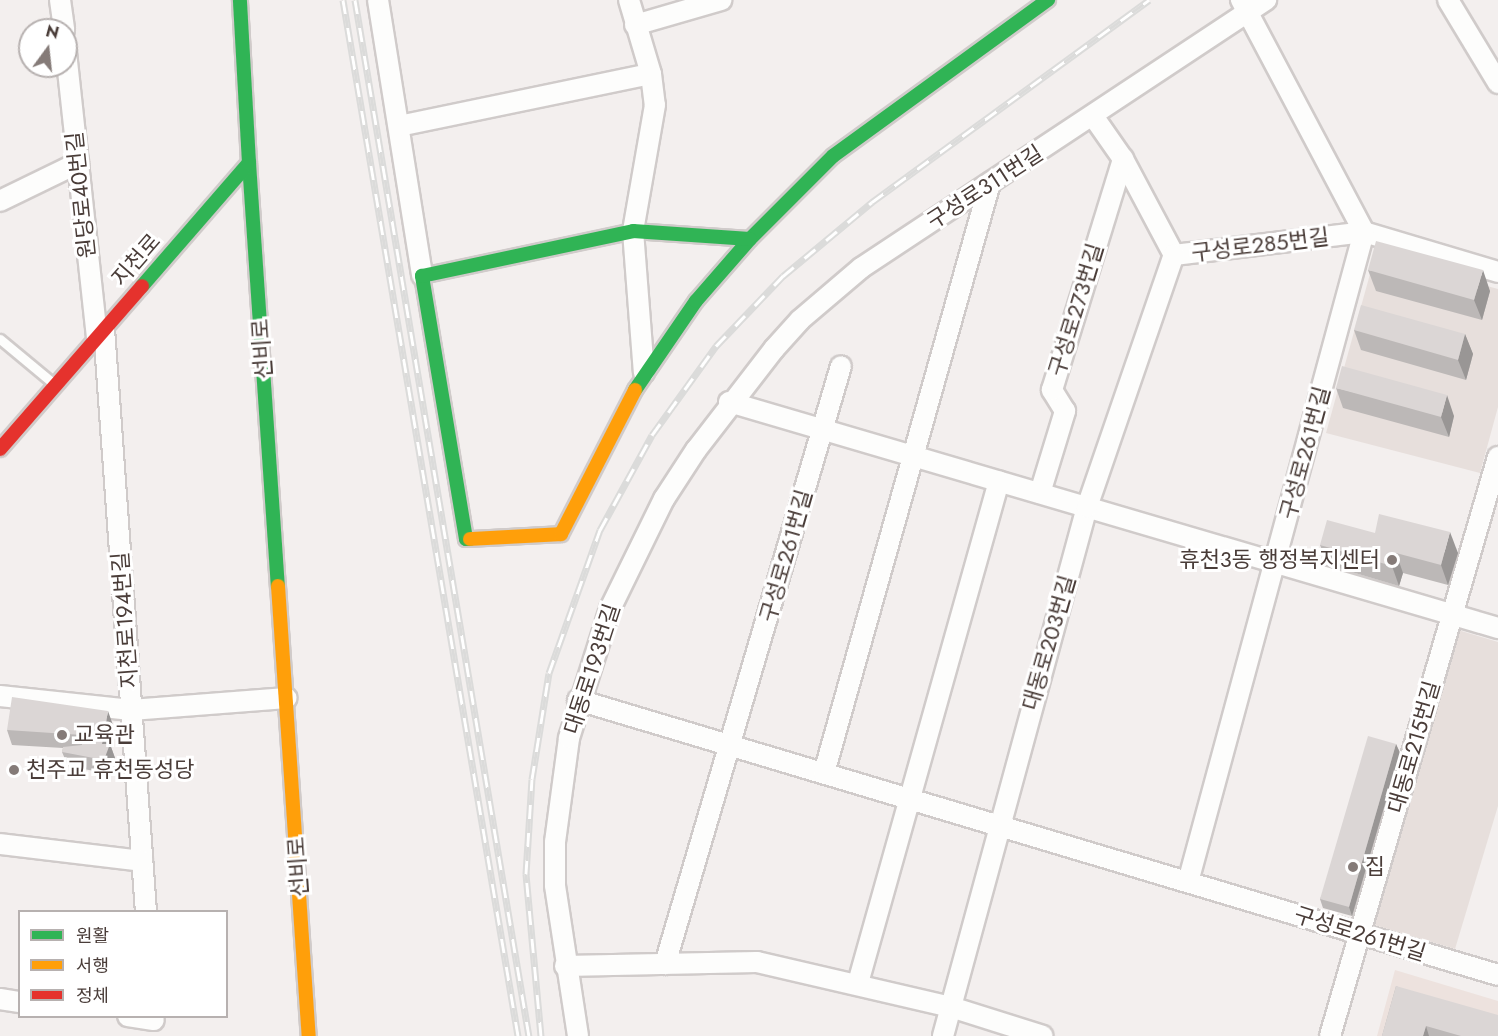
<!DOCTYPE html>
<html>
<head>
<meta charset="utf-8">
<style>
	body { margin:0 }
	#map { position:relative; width:1498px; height:1036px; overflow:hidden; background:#f3efee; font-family:Jost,"Noto Sans KR",sans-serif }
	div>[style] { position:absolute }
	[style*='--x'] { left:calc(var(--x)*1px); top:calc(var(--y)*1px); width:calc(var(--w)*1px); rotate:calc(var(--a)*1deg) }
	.residential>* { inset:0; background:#e7dfdc }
	.education>* { inset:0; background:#ede2de }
	.roads { filter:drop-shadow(2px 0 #d0cbca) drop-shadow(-2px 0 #d0cbca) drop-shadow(0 2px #d0cbca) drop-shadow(0 -2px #d0cbca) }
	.lane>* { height:9px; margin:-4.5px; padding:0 4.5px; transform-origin:4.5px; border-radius:4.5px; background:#fdfdfc }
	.street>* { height:20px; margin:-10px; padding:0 10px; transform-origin:10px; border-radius:10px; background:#fdfdfc }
	.fast>* { height:14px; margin:-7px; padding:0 7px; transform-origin:7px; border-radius:7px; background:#30b455 }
	.slow>* { height:14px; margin:-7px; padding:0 7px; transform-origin:7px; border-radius:7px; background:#ff9f0a }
	.jam>* { height:14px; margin:-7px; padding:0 7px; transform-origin:7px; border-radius:7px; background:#e5322d }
	.rail>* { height:7px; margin-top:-3.5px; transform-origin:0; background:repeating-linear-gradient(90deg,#fff 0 14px,#dbdbda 0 28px); box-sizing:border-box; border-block:2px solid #dbdbda }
	.wall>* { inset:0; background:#bcb8b7 }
	.shaded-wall>* { inset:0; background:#999695 }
	.building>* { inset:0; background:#dbd6d5 }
	.dots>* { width:16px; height:16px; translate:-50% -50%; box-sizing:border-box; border:3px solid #fff; border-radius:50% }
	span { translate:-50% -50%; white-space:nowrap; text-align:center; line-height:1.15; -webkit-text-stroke:6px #fff; paint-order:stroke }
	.street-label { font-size:22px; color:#4a3d39 }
	.poi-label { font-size:22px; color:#4a3d39 }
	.right { translate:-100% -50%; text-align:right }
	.left { translate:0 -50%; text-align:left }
	.legend { position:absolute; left:18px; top:910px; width:210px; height:108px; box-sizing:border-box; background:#fff; border:2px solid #b7b1b0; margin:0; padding:8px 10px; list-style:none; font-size:18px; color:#4a3d39 }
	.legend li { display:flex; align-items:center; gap:12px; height:30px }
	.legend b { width:30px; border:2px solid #b7b1b0 }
	.north { position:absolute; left:18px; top:18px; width:60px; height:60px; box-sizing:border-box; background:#fff; border:2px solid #b7b1b0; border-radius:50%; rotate:15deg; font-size:16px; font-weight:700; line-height:24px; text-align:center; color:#4a3d39 }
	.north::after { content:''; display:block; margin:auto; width:21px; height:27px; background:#857b78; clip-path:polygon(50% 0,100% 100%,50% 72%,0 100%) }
</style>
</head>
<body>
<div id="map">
	<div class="residential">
		<div style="clip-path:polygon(1375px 256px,1498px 289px,1498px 407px,1480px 473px,1326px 433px)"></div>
		<div style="clip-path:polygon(1458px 630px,1498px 642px,1498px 806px,1455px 949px,1371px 924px)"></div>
	</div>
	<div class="education">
		<div style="clip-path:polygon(1395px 970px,1498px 1001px,1498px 1036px,1377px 1036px)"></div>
	</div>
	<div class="roads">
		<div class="lane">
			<div style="--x:0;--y:339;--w:69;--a:39.7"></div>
		</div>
		<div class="street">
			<div style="--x:60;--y:0;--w:30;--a:82"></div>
			<div style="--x:378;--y:0;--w:279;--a:80.9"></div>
			<div style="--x:629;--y:0;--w:77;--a:73.4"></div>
			<div style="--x:1448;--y:0;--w:97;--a:58.9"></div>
			<div style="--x:635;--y:25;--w:90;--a:-16.2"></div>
			<div style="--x:66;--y:52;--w:288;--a:83.8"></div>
			<div style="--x:1093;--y:116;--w:52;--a:55.1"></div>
			<div style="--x:1123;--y:159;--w:109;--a:62"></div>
			<div style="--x:399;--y:126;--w:257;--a:-11.7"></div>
			<div style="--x:651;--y:74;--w:31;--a:83"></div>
			<div style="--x:655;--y:105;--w:128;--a:99.9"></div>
			<div style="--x:633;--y:231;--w:142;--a:85.6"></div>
			<div style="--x:0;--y:201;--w:87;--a:-26"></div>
			<div style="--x:1174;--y:255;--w:191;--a:-6.9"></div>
			<div style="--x:1364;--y:232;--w:140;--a:16.6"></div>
			<div style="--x:104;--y:329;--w:585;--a:85.88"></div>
			<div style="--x:729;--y:402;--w:802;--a:16.38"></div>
			<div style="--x:1040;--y:493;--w:86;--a:-73"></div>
			<div style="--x:1065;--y:411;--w:25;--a:-122"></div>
			<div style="--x:1052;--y:390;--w:242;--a:-72.9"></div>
			<div style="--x:0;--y:696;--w:132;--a:6.1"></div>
			<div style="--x:131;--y:710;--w:156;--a:-4.4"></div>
			<div style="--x:578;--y:700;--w:960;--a:16.64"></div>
			<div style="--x:824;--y:773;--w:613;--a:-74.29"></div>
			<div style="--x:0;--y:844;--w:143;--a:6.8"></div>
			<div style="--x:1188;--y:882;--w:673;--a:-74.85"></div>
			<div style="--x:1364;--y:232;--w:263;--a:-117.9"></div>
			<div style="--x:665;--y:964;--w:623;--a:-73.6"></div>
			<div style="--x:565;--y:966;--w:192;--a:-1.2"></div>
			<div style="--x:757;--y:962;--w:199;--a:13.1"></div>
			<div style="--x:951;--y:1007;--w:96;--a:17.5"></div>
			<div style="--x:858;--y:983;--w:521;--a:-74.31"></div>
			<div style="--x:0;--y:999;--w:20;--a:9"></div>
			<div style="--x:128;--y:1016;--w:26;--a:9"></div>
			<div style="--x:578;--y:1036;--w:153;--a:-98.7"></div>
			<div style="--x:555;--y:885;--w:43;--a:-90"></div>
			<div style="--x:555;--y:842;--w:105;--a:-82.3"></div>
			<div style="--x:569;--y:738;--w:135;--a:-72.4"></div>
			<div style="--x:610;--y:609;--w:123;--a:-63.9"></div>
			<div style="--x:664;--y:499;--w:59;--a:-56.9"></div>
			<div style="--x:696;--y:450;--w:128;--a:-52.3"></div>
			<div style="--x:774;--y:349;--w:39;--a:-48"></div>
			<div style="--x:800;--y:320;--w:80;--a:-40.4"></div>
			<div style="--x:861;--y:268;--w:486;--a:-33.5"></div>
			<div style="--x:943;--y:1036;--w:548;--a:-74.77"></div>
			<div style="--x:1087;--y:507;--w:267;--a:-71"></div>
			<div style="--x:1330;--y:1036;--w:603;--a:-73.82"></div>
		</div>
		<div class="fast">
			<div style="--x:249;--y:163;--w:424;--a:86.1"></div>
			<div style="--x:142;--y:286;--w:163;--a:-49"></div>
			<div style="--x:249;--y:163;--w:163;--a:-93.2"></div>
			<div style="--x:635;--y:390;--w:108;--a:-55.6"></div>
			<div style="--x:696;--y:301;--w:82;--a:-48.9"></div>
			<div style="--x:750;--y:239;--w:117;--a:-45"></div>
			<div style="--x:833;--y:156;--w:266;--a:-36"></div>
			<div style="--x:470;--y:539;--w:4;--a:180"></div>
			<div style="--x:466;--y:539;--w:267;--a:-99.5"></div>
			<div style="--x:422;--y:276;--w:216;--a:-12"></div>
			<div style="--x:633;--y:231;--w:117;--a:3.9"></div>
		</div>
		<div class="slow">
			<div style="--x:470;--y:539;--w:91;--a:-3.1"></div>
			<div style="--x:561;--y:534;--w:162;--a:-62.8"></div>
			<div style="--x:278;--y:586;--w:451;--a:86.1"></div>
		</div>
		<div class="jam">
			<div style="--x:0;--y:449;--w:216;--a:-48.9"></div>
		</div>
	</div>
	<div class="rail">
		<div style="--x:343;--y:0;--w:1051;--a:80.41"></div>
		<div style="--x:355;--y:0;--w:1051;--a:80.47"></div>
		<div style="--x:541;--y:1036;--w:163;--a:-95.3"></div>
		<div style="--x:526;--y:874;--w:95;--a:-86.4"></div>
		<div style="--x:532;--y:779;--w:107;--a:-80.9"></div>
		<div style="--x:549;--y:673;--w:152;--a:-70.4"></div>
		<div style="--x:600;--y:530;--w:108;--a:-61.3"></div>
		<div style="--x:652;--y:435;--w:110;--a:-54.3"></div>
		<div style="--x:716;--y:346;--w:97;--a:-46.3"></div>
		<div style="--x:783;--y:276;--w:116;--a:-39.7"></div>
		<div style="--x:872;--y:202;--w:343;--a:-36.1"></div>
	</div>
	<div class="wall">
		<div style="clip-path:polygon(1368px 270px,1490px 291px,1482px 320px,1376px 291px)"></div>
		<div style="clip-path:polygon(1354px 330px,1465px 334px,1473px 354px,1466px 380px,1361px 350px)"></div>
		<div style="clip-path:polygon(1336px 388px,1454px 416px,1449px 437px,1343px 408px)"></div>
		<div style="clip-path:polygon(1320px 545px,1458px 553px,1448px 585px,1403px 573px,1399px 586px,1328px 565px)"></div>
		<div style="clip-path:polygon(113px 725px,110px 744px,115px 758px,110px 774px,68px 766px,62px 752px,63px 748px,12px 745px,7px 730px)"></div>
		<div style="clip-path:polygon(1396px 744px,1400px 753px,1352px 916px,1323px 908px,1320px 899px)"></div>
		<div style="clip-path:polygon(1396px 986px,1498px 1036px,1382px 1036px)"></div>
	</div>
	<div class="shaded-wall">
		<div style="clip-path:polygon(1483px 270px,1490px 291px,1482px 320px,1474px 300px)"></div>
		<div style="clip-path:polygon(1465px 334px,1473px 354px,1466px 380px,1458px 360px)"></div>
		<div style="clip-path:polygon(1447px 395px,1454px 416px,1449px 437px,1441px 417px)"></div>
		<div style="clip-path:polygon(1450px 532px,1458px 553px,1448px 585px,1441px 565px)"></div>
		<div style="clip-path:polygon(1396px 553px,1403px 573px,1399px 586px,1392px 566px)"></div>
		<div style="clip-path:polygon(108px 711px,113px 725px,109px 745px,110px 744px,115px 758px,110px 774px,104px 760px,102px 744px)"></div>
		<div style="clip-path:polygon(1396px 744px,1400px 753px,1352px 916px,1349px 907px)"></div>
		<div style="clip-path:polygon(1426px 1026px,1429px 1036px,1423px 1036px)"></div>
	</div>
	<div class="building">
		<div style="clip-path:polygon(1376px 241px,1483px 270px,1474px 300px,1368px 270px)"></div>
		<div style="clip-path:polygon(1361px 305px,1465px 334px,1458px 360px,1354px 330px)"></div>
		<div style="clip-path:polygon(1342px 366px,1447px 395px,1441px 417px,1336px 388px)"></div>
		<div style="clip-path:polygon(1379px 514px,1450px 532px,1441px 565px,1396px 553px,1392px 566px,1320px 545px,1327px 520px,1375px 533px)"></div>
		<div style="clip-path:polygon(12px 697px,108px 711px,102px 744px,110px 744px,104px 760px,62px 752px,63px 747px,82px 745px,82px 735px,7px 730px)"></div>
		<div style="clip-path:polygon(1368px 736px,1396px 744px,1349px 907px,1320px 899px)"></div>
		<div style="clip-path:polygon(1396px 986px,1498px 1015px,1498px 1036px,1461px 1036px,1426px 1026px,1423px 1036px,1382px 1036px)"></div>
	</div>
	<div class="dots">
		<div style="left:1392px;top:560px;background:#857b78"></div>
		<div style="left:62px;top:735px;background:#857b78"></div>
		<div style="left:14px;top:770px;background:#857b78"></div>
		<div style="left:1353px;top:867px;background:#857b78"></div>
	</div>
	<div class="street-label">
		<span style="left:985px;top:187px;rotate:-33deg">구성로311번길</span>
		<span style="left:81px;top:195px;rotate:-96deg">원당로40번길</span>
		<span style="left:1260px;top:245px;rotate:-7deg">구성로285번길</span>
		<span style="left:136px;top:260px;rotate:-49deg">지천로</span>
		<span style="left:1076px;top:310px;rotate:-73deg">구성로273번길</span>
		<span style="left:262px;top:349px;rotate:-94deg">선비로</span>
		<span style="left:1305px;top:453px;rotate:-75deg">구성로261번길</span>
		<span style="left:786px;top:556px;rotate:-74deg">구성로261번길</span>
		<span style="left:125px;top:620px;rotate:-94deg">지천로194번길</span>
		<span style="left:1049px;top:643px;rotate:-74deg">대동로203번길</span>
		<span style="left:592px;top:669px;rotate:-72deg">대동로193번길</span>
		<span style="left:1414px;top:747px;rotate:-74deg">대동로215번길</span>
		<span style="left:298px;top:867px;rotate:-94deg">선비로</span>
		<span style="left:1360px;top:934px;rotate:17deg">구성로261번길</span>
	</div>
	<div class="poi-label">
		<span class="right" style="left:1380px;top:560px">휴천3동 행정복지센터</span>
		<span class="left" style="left:74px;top:735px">교육관</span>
		<span class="left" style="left:26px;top:770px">천주교 휴천동성당</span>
		<span class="left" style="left:1365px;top:867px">집</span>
	</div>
	<ul class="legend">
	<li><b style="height:8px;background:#30b455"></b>원활</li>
	<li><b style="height:8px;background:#ff9f0a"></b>서행</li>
	<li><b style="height:8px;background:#e5322d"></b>정체</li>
	</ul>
	<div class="north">N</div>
</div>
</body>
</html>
